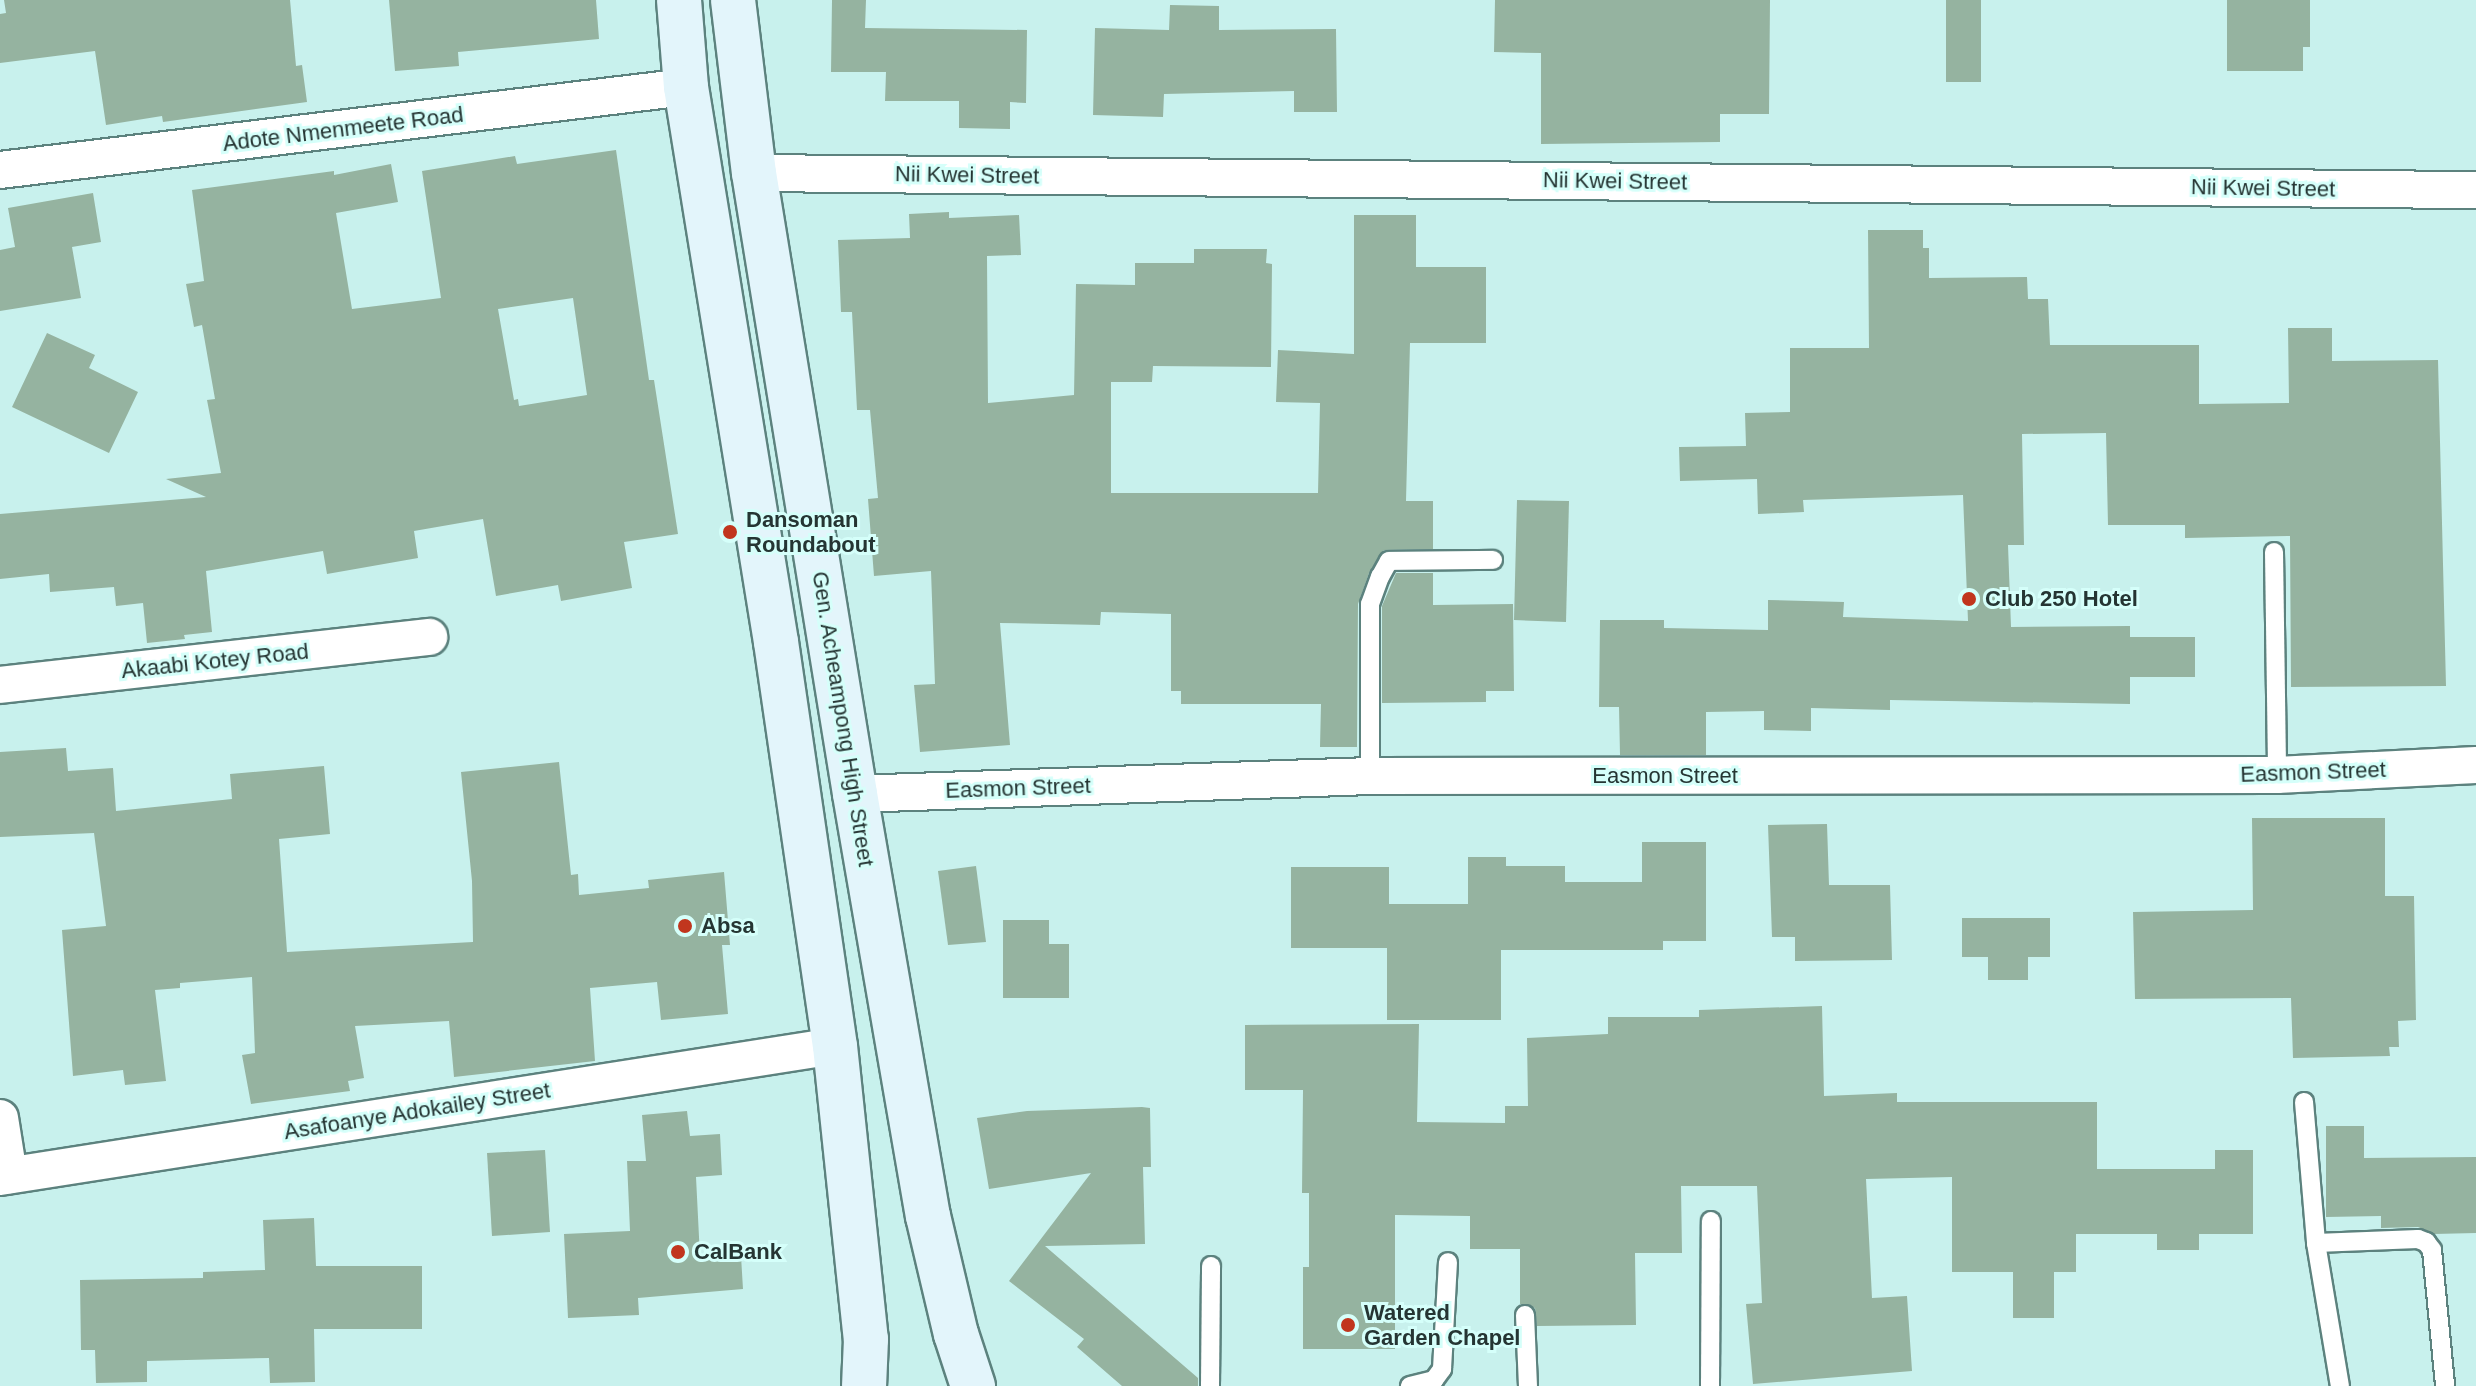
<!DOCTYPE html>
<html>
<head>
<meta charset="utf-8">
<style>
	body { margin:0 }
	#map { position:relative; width:2476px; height:1386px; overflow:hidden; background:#c8f1ed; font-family:Arial,sans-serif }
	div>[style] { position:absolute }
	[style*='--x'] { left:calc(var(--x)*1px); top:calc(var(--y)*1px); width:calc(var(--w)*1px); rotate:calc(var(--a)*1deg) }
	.building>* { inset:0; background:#95b3a0 }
	.roads { filter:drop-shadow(2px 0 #5c827e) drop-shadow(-2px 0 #5c827e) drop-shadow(0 2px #5c827e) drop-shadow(0 -2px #5c827e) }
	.service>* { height:18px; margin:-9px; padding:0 9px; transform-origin:9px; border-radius:9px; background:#fff }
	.minor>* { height:36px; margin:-18px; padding:0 18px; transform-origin:18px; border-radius:18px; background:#fff }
	.secondary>* { height:44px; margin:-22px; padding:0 22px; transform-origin:22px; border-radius:22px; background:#e3f5fb }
	.dots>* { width:22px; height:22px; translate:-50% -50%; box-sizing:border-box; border:4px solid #d5fffa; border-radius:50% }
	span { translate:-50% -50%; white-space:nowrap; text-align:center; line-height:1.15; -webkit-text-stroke:6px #d5fffa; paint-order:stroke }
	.street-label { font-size:22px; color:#253533 }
	.poi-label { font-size:22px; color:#253533; font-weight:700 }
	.left { translate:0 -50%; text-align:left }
</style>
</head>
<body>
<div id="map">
	<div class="building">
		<div style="clip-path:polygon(4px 0,290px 0,296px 66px,302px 65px,307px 102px,163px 122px,162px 116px,106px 125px,95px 51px,0 63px,0 14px,6px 13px)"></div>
		<div style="clip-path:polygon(389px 0,596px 0,599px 39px,458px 52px,459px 66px,395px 71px)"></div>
		<div style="clip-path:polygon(832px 0,866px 0,865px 28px,1027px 30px,1026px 103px,1010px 102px,1010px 129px,959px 128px,959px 101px,885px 101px,886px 72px,831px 72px)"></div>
		<div style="clip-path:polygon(1495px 0,1770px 0,1769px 114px,1720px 114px,1720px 142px,1541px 144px,1541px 53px,1494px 52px)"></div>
		<div style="clip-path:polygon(1946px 0,1981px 0,1981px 82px,1946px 82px)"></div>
		<div style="clip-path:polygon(2227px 0,2310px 0,2310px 47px,2303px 47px,2303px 71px,2227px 71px)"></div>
		<div style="clip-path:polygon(1170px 5px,1219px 6px,1219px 30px,1336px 29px,1337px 112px,1294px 112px,1294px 91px,1164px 94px,1163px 117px,1093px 115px,1095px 28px,1169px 30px)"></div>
		<div style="clip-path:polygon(evenodd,616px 150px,649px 380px,654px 380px,678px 534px,624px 542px,632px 588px,561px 601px,558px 585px,496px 596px,483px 519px,414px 531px,418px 558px,327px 574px,323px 551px,206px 571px,212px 632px,184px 635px,185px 639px,147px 643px,143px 603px,116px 606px,114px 587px,50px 592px,49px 574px,0 579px,0 514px,206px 497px,166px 479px,221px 473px,207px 400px,215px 399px,202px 325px,194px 327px,186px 284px,204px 281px,192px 190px,334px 171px,334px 175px,391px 164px,398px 202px,336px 213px,352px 309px,441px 298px,422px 171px,515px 156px,517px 164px,616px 150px,573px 298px,587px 395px,519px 406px,518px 399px,514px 400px,498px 309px,573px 298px)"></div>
		<div style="clip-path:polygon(93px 193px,101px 242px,72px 247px,81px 298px,0 311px,0 250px,15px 247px,8px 208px)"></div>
		<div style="clip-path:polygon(949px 212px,949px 218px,1019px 215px,1021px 255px,987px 256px,988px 403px,1074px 395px,1076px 284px,1135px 285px,1135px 263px,1194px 263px,1194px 249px,1267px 249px,1266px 263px,1272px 264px,1271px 367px,1153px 366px,1152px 382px,1111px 382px,1111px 493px,1318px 493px,1320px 403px,1276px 402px,1278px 350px,1354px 354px,1354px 215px,1416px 215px,1416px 267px,1486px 267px,1486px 343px,1410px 343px,1406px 501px,1433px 501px,1433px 549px,1384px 550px,1369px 573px,1358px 604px,1357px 747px,1320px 747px,1321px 704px,1181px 704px,1181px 691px,1171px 691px,1171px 614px,1101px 612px,1100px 625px,1000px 623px,1010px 745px,920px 752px,914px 685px,935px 684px,931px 571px,874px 576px,868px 499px,878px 498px,870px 410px,857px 410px,852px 312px,841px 312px,838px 240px,910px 238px,909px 214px)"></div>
		<div style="clip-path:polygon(1868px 230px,1923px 230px,1923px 248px,1929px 248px,1929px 278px,2027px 277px,2028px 299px,2048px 299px,2050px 345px,2199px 345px,2199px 404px,2289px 403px,2288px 328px,2332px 328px,2332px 361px,2438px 360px,2446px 686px,2291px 687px,2290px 536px,2185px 538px,2185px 525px,2108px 525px,2106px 433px,2022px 434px,2024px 545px,2008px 545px,2011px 627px,2130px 626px,2130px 637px,2195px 637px,2195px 677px,2130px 677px,2130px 704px,1890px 700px,1890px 710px,1811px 708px,1811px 731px,1764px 730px,1764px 711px,1706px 712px,1706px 755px,1620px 755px,1619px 707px,1599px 707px,1600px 620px,1664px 620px,1664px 628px,1768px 630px,1768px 600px,1844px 602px,1843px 617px,1968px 621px,1963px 495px,1803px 500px,1804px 512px,1758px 514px,1757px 479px,1680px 481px,1679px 447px,1746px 446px,1745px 413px,1790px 412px,1790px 348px,1869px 348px)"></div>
		<div style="clip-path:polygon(47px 333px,95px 355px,89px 368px,138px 392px,109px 453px,12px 407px)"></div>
		<div style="clip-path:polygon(1517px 500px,1569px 501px,1566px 622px,1514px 620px)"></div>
		<div style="clip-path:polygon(1396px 573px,1433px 573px,1433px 605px,1513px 604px,1514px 691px,1486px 691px,1486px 702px,1382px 703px,1382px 606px)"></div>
		<div style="clip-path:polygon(66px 748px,68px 771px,113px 768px,116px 811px,232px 799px,230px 774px,324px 766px,330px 834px,279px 839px,287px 952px,473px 942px,472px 881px,461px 772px,559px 762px,571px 875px,578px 874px,579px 895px,649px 888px,648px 880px,724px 872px,730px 945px,722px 945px,728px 1014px,661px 1020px,657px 982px,590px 988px,595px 1061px,454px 1077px,449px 1021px,355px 1026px,364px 1078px,348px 1081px,350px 1091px,251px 1104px,242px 1055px,255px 1053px,252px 977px,180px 983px,180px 988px,155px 990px,166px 1081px,125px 1085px,123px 1070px,73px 1076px,62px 930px,106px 926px,94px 833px,0 837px,0 752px)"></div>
		<div style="clip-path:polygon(2252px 818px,2385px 818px,2385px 896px,2414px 896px,2416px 1020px,2398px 1021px,2399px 1047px,2389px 1047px,2390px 1056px,2293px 1058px,2291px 998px,2135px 999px,2133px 912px,2253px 910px)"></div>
		<div style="clip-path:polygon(1827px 824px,1829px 885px,1890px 885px,1892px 960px,1795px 961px,1795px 937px,1772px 937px,1768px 825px)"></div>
		<div style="clip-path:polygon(1642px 842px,1706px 842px,1706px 941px,1663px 941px,1663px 950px,1501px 950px,1501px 1020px,1387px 1020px,1387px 948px,1291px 948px,1291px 867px,1389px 867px,1389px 904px,1468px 904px,1468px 857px,1506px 857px,1506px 866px,1565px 866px,1565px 882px,1642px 882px)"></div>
		<div style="clip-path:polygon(976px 866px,986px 942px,948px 945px,938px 871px)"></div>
		<div style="clip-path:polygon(1962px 918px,2050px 918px,2050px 957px,2028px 957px,2028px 980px,1988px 980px,1988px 957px,1962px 957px)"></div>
		<div style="clip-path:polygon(1003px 920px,1049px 920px,1049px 944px,1069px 944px,1069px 998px,1003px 998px)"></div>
		<div style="clip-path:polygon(1822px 1006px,1824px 1096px,1897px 1093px,1897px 1102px,2097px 1102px,2097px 1169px,2215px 1169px,2215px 1150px,2253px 1150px,2253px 1234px,2199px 1234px,2199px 1250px,2157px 1250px,2157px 1234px,2076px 1234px,2076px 1272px,2054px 1272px,2054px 1318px,2013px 1318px,2013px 1272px,1952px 1272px,1952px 1177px,1866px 1179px,1872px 1298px,1907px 1296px,1912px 1371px,1753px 1384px,1746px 1304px,1762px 1303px,1757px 1186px,1681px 1186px,1682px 1253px,1635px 1253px,1636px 1325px,1537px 1326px,1535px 1308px,1520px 1304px,1520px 1249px,1470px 1249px,1470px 1216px,1395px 1215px,1395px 1349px,1303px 1349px,1303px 1267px,1309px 1267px,1309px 1193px,1302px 1193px,1303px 1090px,1245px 1090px,1245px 1025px,1419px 1024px,1417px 1122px,1505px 1123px,1505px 1106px,1528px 1106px,1527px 1038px,1608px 1034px,1608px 1017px,1699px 1017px,1699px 1010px)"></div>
		<div style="clip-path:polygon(1142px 1107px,1150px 1108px,1151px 1167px,1143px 1167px,1145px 1244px,1045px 1246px,1198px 1378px,1198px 1386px,1122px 1386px,1077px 1347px,1084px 1339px,1009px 1281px,1091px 1173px,989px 1189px,977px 1118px,1027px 1111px)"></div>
		<div style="clip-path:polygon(687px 1111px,690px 1136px,720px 1134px,722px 1175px,696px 1177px,700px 1257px,741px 1256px,743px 1289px,638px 1298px,639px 1315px,568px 1318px,564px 1234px,630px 1231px,627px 1161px,646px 1161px,642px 1115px)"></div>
		<div style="clip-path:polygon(2326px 1126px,2364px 1126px,2364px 1158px,2476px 1157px,2476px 1233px,2434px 1234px,2418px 1227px,2381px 1228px,2381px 1216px,2326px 1217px)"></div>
		<div style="clip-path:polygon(545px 1150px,550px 1232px,492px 1236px,487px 1153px)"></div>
		<div style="clip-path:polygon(314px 1218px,316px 1266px,422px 1266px,422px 1329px,314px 1329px,315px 1382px,270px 1383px,269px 1358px,147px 1361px,147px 1382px,96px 1383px,95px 1350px,81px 1350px,80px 1280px,203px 1278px,203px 1272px,265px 1270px,263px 1220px)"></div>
	</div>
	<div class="roads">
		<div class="service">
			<div style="--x:2274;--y:552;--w:223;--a:89.2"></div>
			<div style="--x:1370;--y:776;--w:172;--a:-90"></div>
			<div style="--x:1370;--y:604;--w:29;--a:-70"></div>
			<div style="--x:1380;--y:577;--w:18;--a:-61"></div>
			<div style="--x:1389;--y:561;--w:104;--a:-0.6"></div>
			<div style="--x:2304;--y:1102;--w:142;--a:85.1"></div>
			<div style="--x:2316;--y:1243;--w:145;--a:80.5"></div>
			<div style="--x:2316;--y:1243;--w:102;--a:-2.2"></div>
			<div style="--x:2418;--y:1239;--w:9;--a:21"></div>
			<div style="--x:2426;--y:1242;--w:10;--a:53"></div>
			<div style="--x:2432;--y:1250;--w:137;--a:84.5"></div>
			<div style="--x:1525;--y:1315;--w:71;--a:87.6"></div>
			<div style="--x:1210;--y:1386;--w:120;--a:-89.5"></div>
			<div style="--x:1410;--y:1386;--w:25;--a:-14"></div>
			<div style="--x:1434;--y:1380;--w:14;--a:-54"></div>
			<div style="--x:1442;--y:1369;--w:107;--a:-86.8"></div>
			<div style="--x:1710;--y:1386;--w:165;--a:-89.7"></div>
		</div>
		<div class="minor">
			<div style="--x:0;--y:170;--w:691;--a:-6.9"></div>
			<div style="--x:754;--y:173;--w:1722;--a:0.57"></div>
			<div style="--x:0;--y:685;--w:432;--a:-6.4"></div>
			<div style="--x:855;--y:794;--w:515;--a:-2"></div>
			<div style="--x:1370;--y:776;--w:907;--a:-0.06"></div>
			<div style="--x:2277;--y:775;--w:199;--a:-2.9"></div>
			<div style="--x:0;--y:1118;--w:58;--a:81"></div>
			<div style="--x:0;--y:1177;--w:845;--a:-8.92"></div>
		</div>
		<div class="secondary">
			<div style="--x:679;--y:0;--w:87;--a:85.4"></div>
			<div style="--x:686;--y:87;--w:562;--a:80.79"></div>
			<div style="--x:776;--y:642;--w:408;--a:81.7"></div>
			<div style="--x:835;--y:1046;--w:295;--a:84"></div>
			<div style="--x:866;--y:1339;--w:47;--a:92.4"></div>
			<div style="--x:733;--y:0;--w:174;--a:83.1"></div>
			<div style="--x:754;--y:173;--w:629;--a:80.76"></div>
			<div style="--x:855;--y:794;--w:428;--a:80.2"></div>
			<div style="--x:928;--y:1216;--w:121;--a:76.7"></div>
			<div style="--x:956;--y:1334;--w:55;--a:71.9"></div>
		</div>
	</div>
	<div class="dots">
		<div style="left:730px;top:532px;background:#c1361e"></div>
		<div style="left:1969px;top:599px;background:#c1361e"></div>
		<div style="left:685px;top:926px;background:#c1361e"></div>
		<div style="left:678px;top:1252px;background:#c1361e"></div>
		<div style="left:1348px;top:1325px;background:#c1361e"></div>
	</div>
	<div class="street-label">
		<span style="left:343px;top:129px;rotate:-7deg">Adote Nmenmeete Road</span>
		<span style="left:967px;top:175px;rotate:1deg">Nii Kwei Street</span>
		<span style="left:1615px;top:181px;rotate:1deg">Nii Kwei Street</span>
		<span style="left:2263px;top:188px;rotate:1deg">Nii Kwei Street</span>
		<span style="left:215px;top:661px;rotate:-6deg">Akaabi Kotey Road</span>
		<span style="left:843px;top:719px;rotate:81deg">Gen. Acheampong High Street</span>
		<span style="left:2313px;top:772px;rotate:-2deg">Easmon Street</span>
		<span style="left:1665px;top:776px">Easmon Street</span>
		<span style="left:1018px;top:788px;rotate:-2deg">Easmon Street</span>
		<span style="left:417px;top:1111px;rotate:-9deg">Asafoanye Adokailey Street</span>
	</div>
	<div class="poi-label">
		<span class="left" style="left:746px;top:532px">Dansoman<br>Roundabout</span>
		<span class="left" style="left:1985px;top:599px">Club 250 Hotel</span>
		<span class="left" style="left:701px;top:926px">Absa</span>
		<span class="left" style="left:694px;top:1252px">CalBank</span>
		<span class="left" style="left:1364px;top:1325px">Watered<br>Garden Chapel</span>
	</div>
</div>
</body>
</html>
